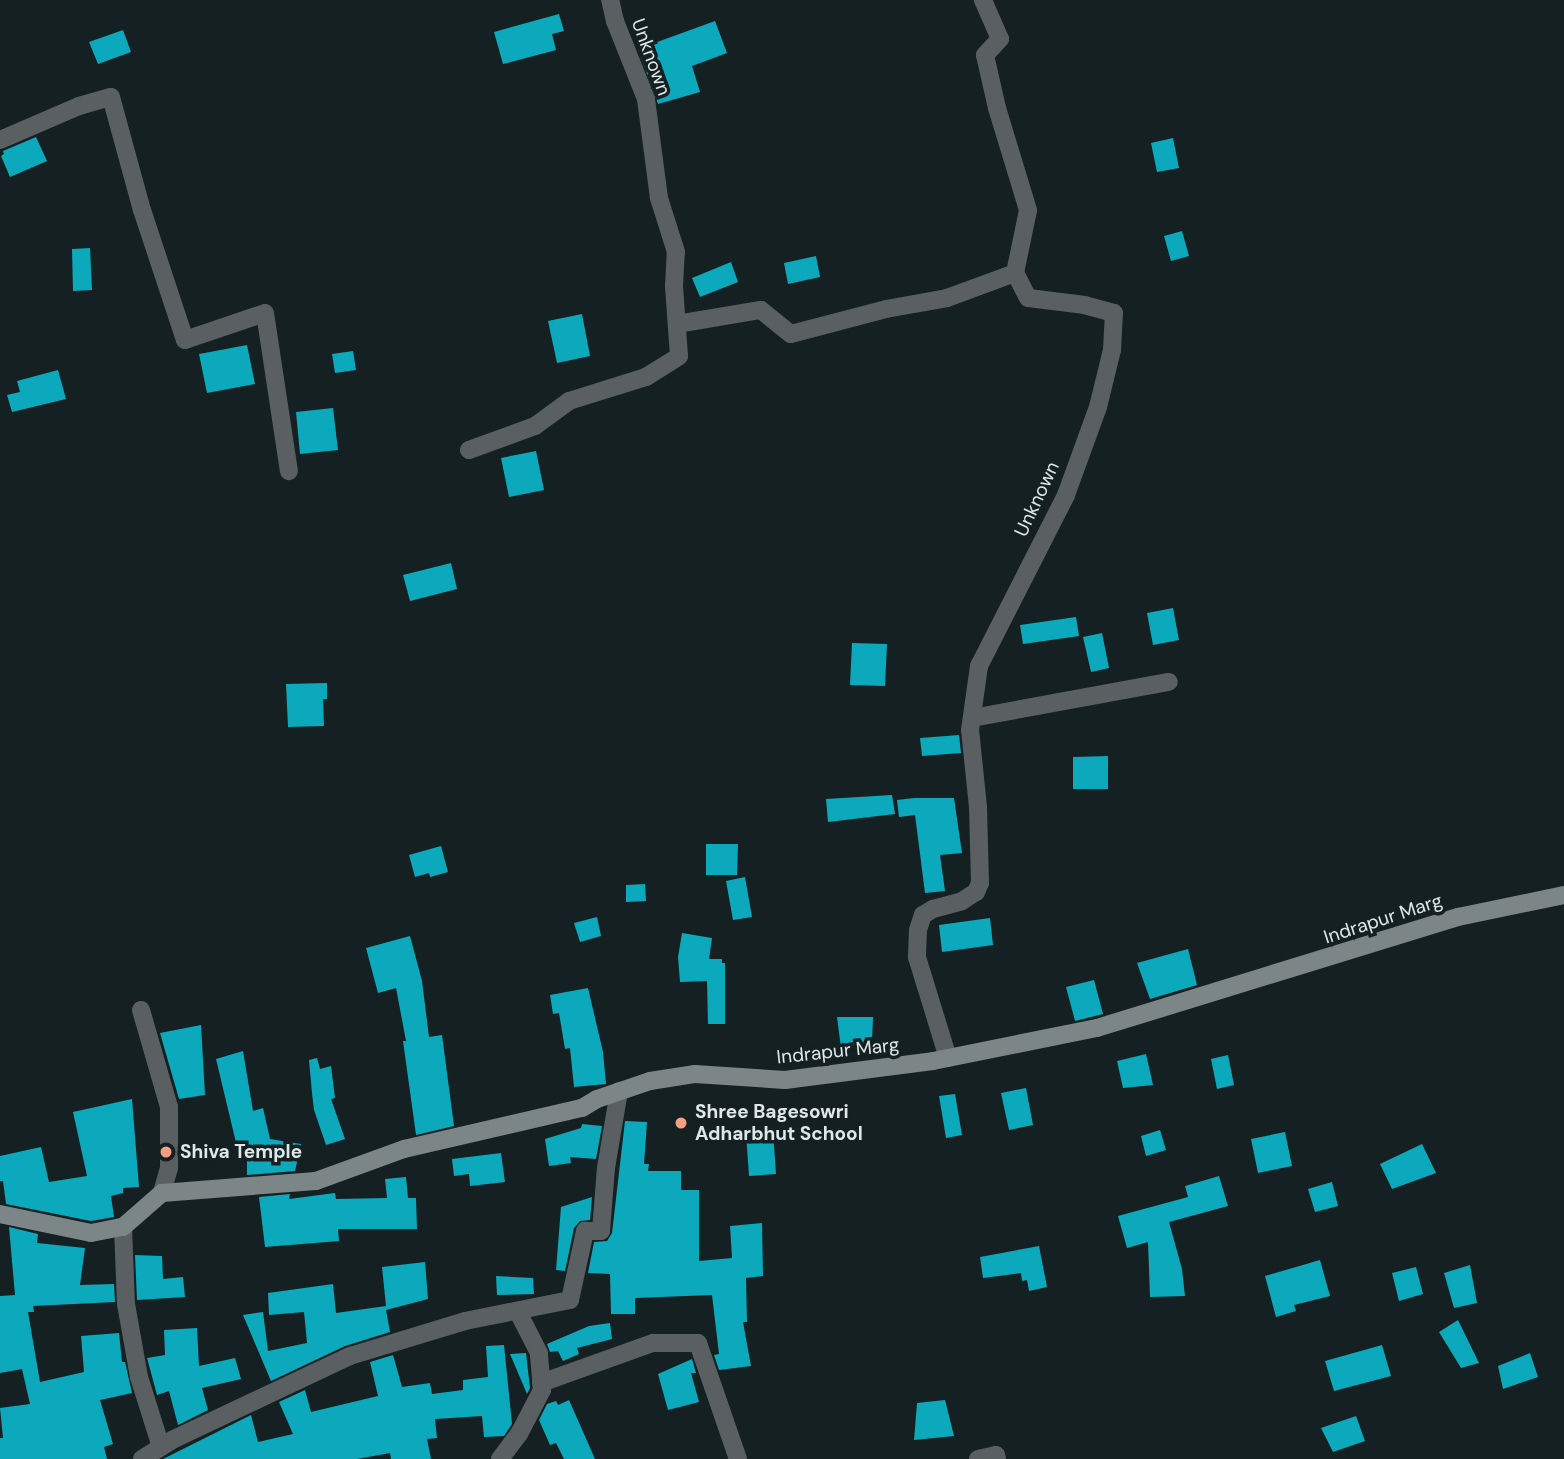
<!DOCTYPE html>
<html>
<head>
<meta charset="utf-8">
<style>
	body { margin:0 }
	#map { position:relative; width:1564px; height:1459px; overflow:hidden; background:#142022; font-family:"DM Sans",sans-serif }
	div>[style] { position:absolute }
	[style*='--x'] { left:calc(var(--x)*1px); top:calc(var(--y)*1px); width:calc(var(--w)*1px); rotate:calc(var(--a)*1deg) }
	.building>* { inset:0; background:#0ba9bb }
	.street>* { height:18px; margin:-9px; padding:0 9px; transform-origin:9px; border-radius:9px; background:#5a6061 }
	.secondary>* { height:18px; margin:-9px; padding:0 9px; transform-origin:9px; border-radius:9px; background:#7c8687 }
	.dots>* { width:19px; height:19px; translate:-50% -50%; box-sizing:border-box; border:4px solid #142022; border-radius:50% }
	span { translate:-50% -50%; white-space:nowrap; text-align:center; line-height:1.15; -webkit-text-stroke:7px #142022; paint-order:stroke }
	.street-label { font-size:19px; color:#dfe7e8 }
	.poi-label { font-size:19px; color:#dfe7e8; font-weight:700 }
	.left { translate:0 -50%; text-align:left }
</style>
</head>
<body>
<div id="map">
	<div class="building">
		<div style="clip-path:polygon(559px 14px,564px 31px,552px 34px,556px 50px,503px 64px,494px 32px)"></div>
		<div style="clip-path:polygon(715px 21px,727px 53px,692px 66px,700px 92px,658px 104px,638px 49px)"></div>
		<div style="clip-path:polygon(123px 30px,131px 52px,98px 64px,89px 42px)"></div>
		<div style="clip-path:polygon(36px 137px,47px 161px,10px 177px,1px 156px,4px 154px,3px 151px)"></div>
		<div style="clip-path:polygon(1173px 138px,1179px 168px,1157px 172px,1151px 143px)"></div>
		<div style="clip-path:polygon(1182px 231px,1189px 256px,1171px 261px,1164px 236px)"></div>
		<div style="clip-path:polygon(90px 248px,92px 290px,73px 291px,72px 249px)"></div>
		<div style="clip-path:polygon(816px 256px,820px 277px,788px 284px,784px 263px)"></div>
		<div style="clip-path:polygon(731px 262px,738px 282px,700px 297px,692px 278px)"></div>
		<div style="clip-path:polygon(582px 314px,590px 356px,557px 363px,548px 321px)"></div>
		<div style="clip-path:polygon(247px 345px,255px 384px,207px 393px,199px 354px)"></div>
		<div style="clip-path:polygon(353px 351px,356px 370px,335px 373px,332px 354px)"></div>
		<div style="clip-path:polygon(58px 370px,66px 399px,12px 412px,7px 395px,20px 392px,17px 381px)"></div>
		<div style="clip-path:polygon(333px 408px,338px 450px,300px 454px,296px 412px)"></div>
		<div style="clip-path:polygon(536px 451px,544px 490px,509px 497px,501px 458px)"></div>
		<div style="clip-path:polygon(451px 563px,457px 589px,410px 601px,403px 575px)"></div>
		<div style="clip-path:polygon(1173px 608px,1179px 640px,1153px 645px,1147px 613px)"></div>
		<div style="clip-path:polygon(1076px 617px,1079px 636px,1023px 644px,1020px 625px)"></div>
		<div style="clip-path:polygon(1102px 633px,1109px 668px,1091px 672px,1083px 637px)"></div>
		<div style="clip-path:polygon(852px 643px,887px 644px,885px 686px,850px 685px)"></div>
		<div style="clip-path:polygon(327px 683px,327px 699px,323px 699px,324px 726px,288px 727px,286px 684px)"></div>
		<div style="clip-path:polygon(959px 735px,961px 753px,922px 756px,920px 738px)"></div>
		<div style="clip-path:polygon(1108px 756px,1108px 789px,1073px 789px,1073px 757px)"></div>
		<div style="clip-path:polygon(892px 795px,895px 814px,828px 822px,826px 799px)"></div>
		<div style="clip-path:polygon(914px 798px,954px 798px,962px 853px,940px 855px,945px 891px,925px 893px,915px 815px,899px 817px,897px 800px)"></div>
		<div style="clip-path:polygon(706px 844px,738px 844px,737px 875px,706px 875px)"></div>
		<div style="clip-path:polygon(441px 846px,448px 872px,430px 877px,429px 873px,415px 877px,409px 855px)"></div>
		<div style="clip-path:polygon(745px 877px,752px 917px,733px 920px,726px 881px)"></div>
		<div style="clip-path:polygon(645px 884px,646px 901px,626px 902px,626px 885px)"></div>
		<div style="clip-path:polygon(597px 917px,601px 936px,580px 942px,574px 923px)"></div>
		<div style="clip-path:polygon(990px 918px,993px 945px,942px 952px,939px 925px)"></div>
		<div style="clip-path:polygon(682px 933px,712px 938px,709px 959px,722px 959px,722px 963px,725px 963px,725px 1024px,708px 1024px,707px 981px,680px 982px,678px 957px)"></div>
		<div style="clip-path:polygon(410px 936px,422px 981px,429px 1037px,442px 1035px,454px 1126px,416px 1135px,403px 1041px,406px 1041px,396px 988px,378px 993px,366px 948px)"></div>
		<div style="clip-path:polygon(1188px 949px,1197px 985px,1150px 999px,1137px 963px)"></div>
		<div style="clip-path:polygon(1094px 980px,1103px 1014px,1075px 1021px,1066px 987px)"></div>
		<div style="clip-path:polygon(588px 988px,603px 1052px,606px 1084px,574px 1087px,570px 1048px,565px 1049px,559px 1013px,553px 1014px,550px 995px)"></div>
		<div style="clip-path:polygon(837px 1017px,873px 1017px,872px 1042px,841px 1048px)"></div>
		<div style="clip-path:polygon(201px 1025px,205px 1095px,179px 1099px,160px 1033px)"></div>
		<div style="clip-path:polygon(243px 1051px,253px 1111px,263px 1108px,270px 1139px,301px 1144px,295px 1171px,247px 1175px,247px 1149px,238px 1151px,216px 1059px)"></div>
		<div style="clip-path:polygon(1146px 1054px,1153px 1085px,1123px 1088px,1117px 1061px)"></div>
		<div style="clip-path:polygon(1228px 1055px,1234px 1085px,1217px 1089px,1211px 1059px)"></div>
		<div style="clip-path:polygon(317px 1058px,320px 1069px,331px 1066px,335px 1098px,331px 1099px,345px 1139px,326px 1145px,314px 1110px,312px 1093px,309px 1060px)"></div>
		<div style="clip-path:polygon(1026px 1088px,1033px 1125px,1009px 1130px,1001px 1093px)"></div>
		<div style="clip-path:polygon(955px 1094px,962px 1135px,946px 1138px,939px 1096px)"></div>
		<div style="clip-path:polygon(132px 1099px,139px 1187px,123px 1188px,123px 1193px,111px 1196px,114px 1217px,91px 1221px,6px 1204px,3px 1181px,0 1181px,0 1156px,41px 1147px,49px 1182px,87px 1176px,73px 1112px)"></div>
		<div style="clip-path:polygon(625px 1121px,647px 1122px,644px 1164px,649px 1164px,648px 1171px,681px 1171px,681px 1190px,699px 1190px,699px 1261px,732px 1258px,730px 1226px,762px 1223px,763px 1276px,746px 1278px,747px 1322px,743px 1322px,751px 1366px,719px 1370px,714px 1355px,719px 1354px,712px 1295px,635px 1298px,635px 1314px,611px 1314px,610px 1274px,588px 1273px,594px 1242px,607px 1241px,612px 1233px)"></div>
		<div style="clip-path:polygon(582px 1124px,602px 1126px,596px 1159px,570px 1157px,571px 1163px,549px 1166px,545px 1139px,581px 1128px)"></div>
		<div style="clip-path:polygon(1160px 1130px,1166px 1150px,1146px 1156px,1141px 1136px)"></div>
		<div style="clip-path:polygon(773px 1132px,776px 1174px,749px 1176px,746px 1133px)"></div>
		<div style="clip-path:polygon(1285px 1132px,1292px 1166px,1258px 1173px,1251px 1139px)"></div>
		<div style="clip-path:polygon(1422px 1144px,1436px 1173px,1392px 1189px,1380px 1164px)"></div>
		<div style="clip-path:polygon(501px 1153px,505px 1182px,470px 1186px,469px 1174px,454px 1176px,452px 1159px)"></div>
		<div style="clip-path:polygon(1219px 1176px,1228px 1206px,1169px 1222px,1182px 1269px,1185px 1296px,1150px 1297px,1148px 1242px,1127px 1248px,1118px 1216px,1188px 1197px,1185px 1186px)"></div>
		<div style="clip-path:polygon(406px 1177px,408px 1198px,416px 1198px,417px 1229px,338px 1229px,339px 1241px,265px 1247px,259px 1197px,290px 1194px,289px 1199px,335px 1193px,336px 1199px,387px 1198px,385px 1179px)"></div>
		<div style="clip-path:polygon(1332px 1182px,1338px 1206px,1315px 1212px,1308px 1189px)"></div>
		<div style="clip-path:polygon(592px 1197px,590px 1220px,580px 1221px,574px 1228px,565px 1271px,556px 1270px,561px 1207px)"></div>
		<div style="clip-path:polygon(9px 1227px,38px 1234px,37px 1243px,85px 1248px,80px 1285px,114px 1284px,115px 1302px,33px 1306px,34px 1312px,28px 1312px,40px 1382px,84px 1372px,81px 1336px,119px 1333px,122px 1362px,125px 1362px,132px 1393px,100px 1400px,113px 1444px,104px 1447px,107px 1459px,0 1459px,0 1438px,3px 1438px,0 1408px,30px 1404px,22px 1369px,0 1373px,0 1296px,15px 1295px)"></div>
		<div style="clip-path:polygon(1039px 1246px,1047px 1287px,1029px 1291px,1027px 1280px,1022px 1281px,1021px 1273px,983px 1278px,980px 1257px)"></div>
		<div style="clip-path:polygon(135px 1255px,162px 1256px,163px 1279px,183px 1277px,185px 1297px,137px 1300px)"></div>
		<div style="clip-path:polygon(1320px 1260px,1330px 1296px,1294px 1305px,1296px 1311px,1276px 1317px,1265px 1276px)"></div>
		<div style="clip-path:polygon(425px 1262px,428px 1299px,386px 1310px,390px 1332px,345px 1346px,271px 1381px,243px 1315px,263px 1312px,268px 1351px,307px 1343px,304px 1312px,269px 1315px,268px 1293px,333px 1284px,336px 1313px,386px 1306px,382px 1267px)"></div>
		<div style="clip-path:polygon(1470px 1265px,1477px 1303px,1454px 1308px,1444px 1273px)"></div>
		<div style="clip-path:polygon(1416px 1267px,1423px 1294px,1399px 1301px,1392px 1273px)"></div>
		<div style="clip-path:polygon(496px 1276px,533px 1278px,534px 1294px,497px 1295px)"></div>
		<div style="clip-path:polygon(1458px 1320px,1479px 1363px,1461px 1368px,1439px 1332px)"></div>
		<div style="clip-path:polygon(610px 1323px,612px 1339px,577px 1348px,579px 1354px,563px 1361px,558px 1351px,550px 1352px,547px 1344px,589px 1326px)"></div>
		<div style="clip-path:polygon(197px 1328px,199px 1366px,235px 1358px,241px 1379px,202px 1388px,208px 1410px,178px 1425px,169px 1391px,157px 1395px,147px 1358px,165px 1355px,164px 1330px)"></div>
		<div style="clip-path:polygon(504px 1345px,512px 1424px,504px 1436px,484px 1437px,482px 1416px,435px 1419px,437px 1438px,427px 1439px,431px 1459px,391px 1459px,390px 1453px,357px 1459px,163px 1459px,251px 1415px,258px 1442px,293px 1434px,279px 1402px,305px 1390px,311px 1412px,378px 1396px,370px 1362px,393px 1355px,402px 1387px,430px 1383px,432px 1394px,463px 1390px,463px 1380px,488px 1377px,486px 1346px)"></div>
		<div style="clip-path:polygon(1382px 1345px,1391px 1376px,1334px 1391px,1325px 1361px)"></div>
		<div style="clip-path:polygon(526px 1353px,530px 1388px,527px 1394px,510px 1354px)"></div>
		<div style="clip-path:polygon(1530px 1353px,1538px 1377px,1503px 1389px,1498px 1366px)"></div>
		<div style="clip-path:polygon(692px 1359px,696px 1373px,691px 1373px,699px 1402px,668px 1410px,658px 1374px)"></div>
		<div style="clip-path:polygon(569px 1400px,595px 1459px,564px 1459px,556px 1443px,550px 1445px,539px 1420px,547px 1404px,556px 1401px,558px 1405px)"></div>
		<div style="clip-path:polygon(945px 1400px,954px 1436px,914px 1440px,917px 1403px)"></div>
		<div style="clip-path:polygon(1356px 1416px,1365px 1441px,1333px 1452px,1321px 1428px)"></div>
	</div>
	<div class="street">
		<div style="--x:0;--y:140;--w:86;--a:-23.3"></div>
		<div style="--x:79;--y:106;--w:33;--a:-16"></div>
		<div style="--x:111;--y:97;--w:117;--a:74.7"></div>
		<div style="--x:142;--y:210;--w:137;--a:71.7"></div>
		<div style="--x:185;--y:340;--w:84;--a:-18.6"></div>
		<div style="--x:265;--y:313;--w:160;--a:81.4"></div>
		<div style="--x:677;--y:324;--w:85;--a:-9.5"></div>
		<div style="--x:761;--y:310;--w:38;--a:39"></div>
		<div style="--x:791;--y:334;--w:98;--a:-14.7"></div>
		<div style="--x:886;--y:309;--w:62;--a:-10.2"></div>
		<div style="--x:947;--y:298;--w:72;--a:-20.2"></div>
		<div style="--x:469;--y:450;--w:70;--a:-20"></div>
		<div style="--x:535;--y:426;--w:42;--a:-36.3"></div>
		<div style="--x:569;--y:401;--w:81;--a:-17.3"></div>
		<div style="--x:646;--y:377;--w:39;--a:-32"></div>
		<div style="--x:679;--y:356;--w:70;--a:-94.1"></div>
		<div style="--x:674;--y:286;--w:34;--a:-87"></div>
		<div style="--x:676;--y:252;--w:57;--a:-107.5"></div>
		<div style="--x:659;--y:198;--w:100;--a:-97.5"></div>
		<div style="--x:646;--y:99;--w:84;--a:-111.7"></div>
		<div style="--x:615;--y:21;--w:22;--a:-103"></div>
		<div style="--x:972;--y:718;--w:200;--a:-10.4"></div>
		<div style="--x:141;--y:1010;--w:101;--a:73.9"></div>
		<div style="--x:169;--y:1107;--w:61;--a:90"></div>
		<div style="--x:169;--y:1168;--w:26;--a:106"></div>
		<div style="--x:948;--y:1058;--w:106;--a:-107.1"></div>
		<div style="--x:917;--y:957;--w:27;--a:-88"></div>
		<div style="--x:918;--y:930;--w:16;--a:-72"></div>
		<div style="--x:923;--y:915;--w:12;--a:-31"></div>
		<div style="--x:933;--y:909;--w:30;--a:-15"></div>
		<div style="--x:962;--y:901;--w:17;--a:-33"></div>
		<div style="--x:976;--y:892;--w:10;--a:-66"></div>
		<div style="--x:980;--y:883;--w:76;--a:-91.5"></div>
		<div style="--x:978;--y:807;--w:77;--a:-95.9"></div>
		<div style="--x:970;--y:730;--w:65;--a:-82"></div>
		<div style="--x:979;--y:666;--w:192;--a:-63"></div>
		<div style="--x:1066;--y:495;--w:94;--a:-70"></div>
		<div style="--x:1098;--y:407;--w:59;--a:-76.2"></div>
		<div style="--x:1112;--y:350;--w:37;--a:-87"></div>
		<div style="--x:1114;--y:313;--w:30;--a:-165"></div>
		<div style="--x:1085;--y:305;--w:57;--a:-173"></div>
		<div style="--x:1028;--y:298;--w:28;--a:-117"></div>
		<div style="--x:1015;--y:273;--w:64;--a:-78.3"></div>
		<div style="--x:1028;--y:210;--w:107;--a:-106.9"></div>
		<div style="--x:997;--y:108;--w:54;--a:-102.8"></div>
		<div style="--x:985;--y:55;--w:22;--a:-47"></div>
		<div style="--x:1000;--y:39;--w:43;--a:-113.6"></div>
		<div style="--x:123;--y:1227;--w:77;--a:87.8"></div>
		<div style="--x:126;--y:1304;--w:74;--a:79.9"></div>
		<div style="--x:139;--y:1377;--w:73;--a:72.6"></div>
		<div style="--x:541;--y:1383;--w:119;--a:-19.7"></div>
		<div style="--x:653;--y:1343;--w:45;--a:0"></div>
		<div style="--x:698;--y:1343;--w:123;--a:71"></div>
		<div style="--x:142;--y:1459;--w:36;--a:-32"></div>
		<div style="--x:172;--y:1440;--w:197;--a:-25.3"></div>
		<div style="--x:350;--y:1356;--w:120;--a:-16.9"></div>
		<div style="--x:465;--y:1321;--w:107;--a:-11.3"></div>
		<div style="--x:570;--y:1300;--w:71;--a:-77.7"></div>
		<div style="--x:585;--y:1231;--w:16;--a:0"></div>
		<div style="--x:601;--y:1231;--w:63;--a:-85.5"></div>
		<div style="--x:606;--y:1168;--w:78;--a:-80.4"></div>
		<div style="--x:500;--y:1459;--w:31;--a:-53"></div>
		<div style="--x:519;--y:1434;--w:50;--a:-62.4"></div>
		<div style="--x:542;--y:1390;--w:37;--a:-95"></div>
		<div style="--x:539;--y:1353;--w:46;--a:-117.1"></div>
		<div style="--x:978;--y:1459;--w:18;--a:-13"></div>
		<div style="--x:996;--y:1455;--w:4;--a:76"></div>
	</div>
	<div class="secondary">
		<div style="--x:0;--y:1214;--w:93;--a:11.8"></div>
		<div style="--x:91;--y:1233;--w:33;--a:-11"></div>
		<div style="--x:123;--y:1227;--w:52;--a:-41.1"></div>
		<div style="--x:162;--y:1193;--w:154;--a:-4.5"></div>
		<div style="--x:316;--y:1181;--w:94;--a:-20"></div>
		<div style="--x:404;--y:1149;--w:183;--a:-13"></div>
		<div style="--x:582;--y:1108;--w:17;--a:-31"></div>
		<div style="--x:597;--y:1099;--w:56;--a:-18.8"></div>
		<div style="--x:650;--y:1081;--w:46;--a:-8.8"></div>
		<div style="--x:695;--y:1074;--w:90;--a:3.8"></div>
		<div style="--x:785;--y:1080;--w:149;--a:-7.3"></div>
		<div style="--x:933;--y:1061;--w:167;--a:-11.4"></div>
		<div style="--x:1097;--y:1028;--w:378;--a:-17.1"></div>
		<div style="--x:1458;--y:917;--w:108;--a:-11.7"></div>
	</div>
	<div class="dots">
		<div style="left:681px;top:1123px;background:#f39f84"></div>
		<div style="left:166px;top:1152px;background:#f39f84"></div>
	</div>
	<div class="street-label">
		<span style="left:651px;top:57px;rotate:70deg">Unknown</span>
		<span style="left:1037px;top:499px;rotate:-65deg">Unknown</span>
		<span style="left:1383px;top:919px;rotate:-18deg">Indrapur Marg</span>
		<span style="left:838px;top:1051px;rotate:-6deg">Indrapur Marg</span>
	</div>
	<div class="poi-label">
		<span class="left" style="left:695px;top:1123px">Shree Bagesowri<br>Adharbhut School</span>
		<span class="left" style="left:180px;top:1152px">Shiva Temple</span>
	</div>
</div>
</body>
</html>
